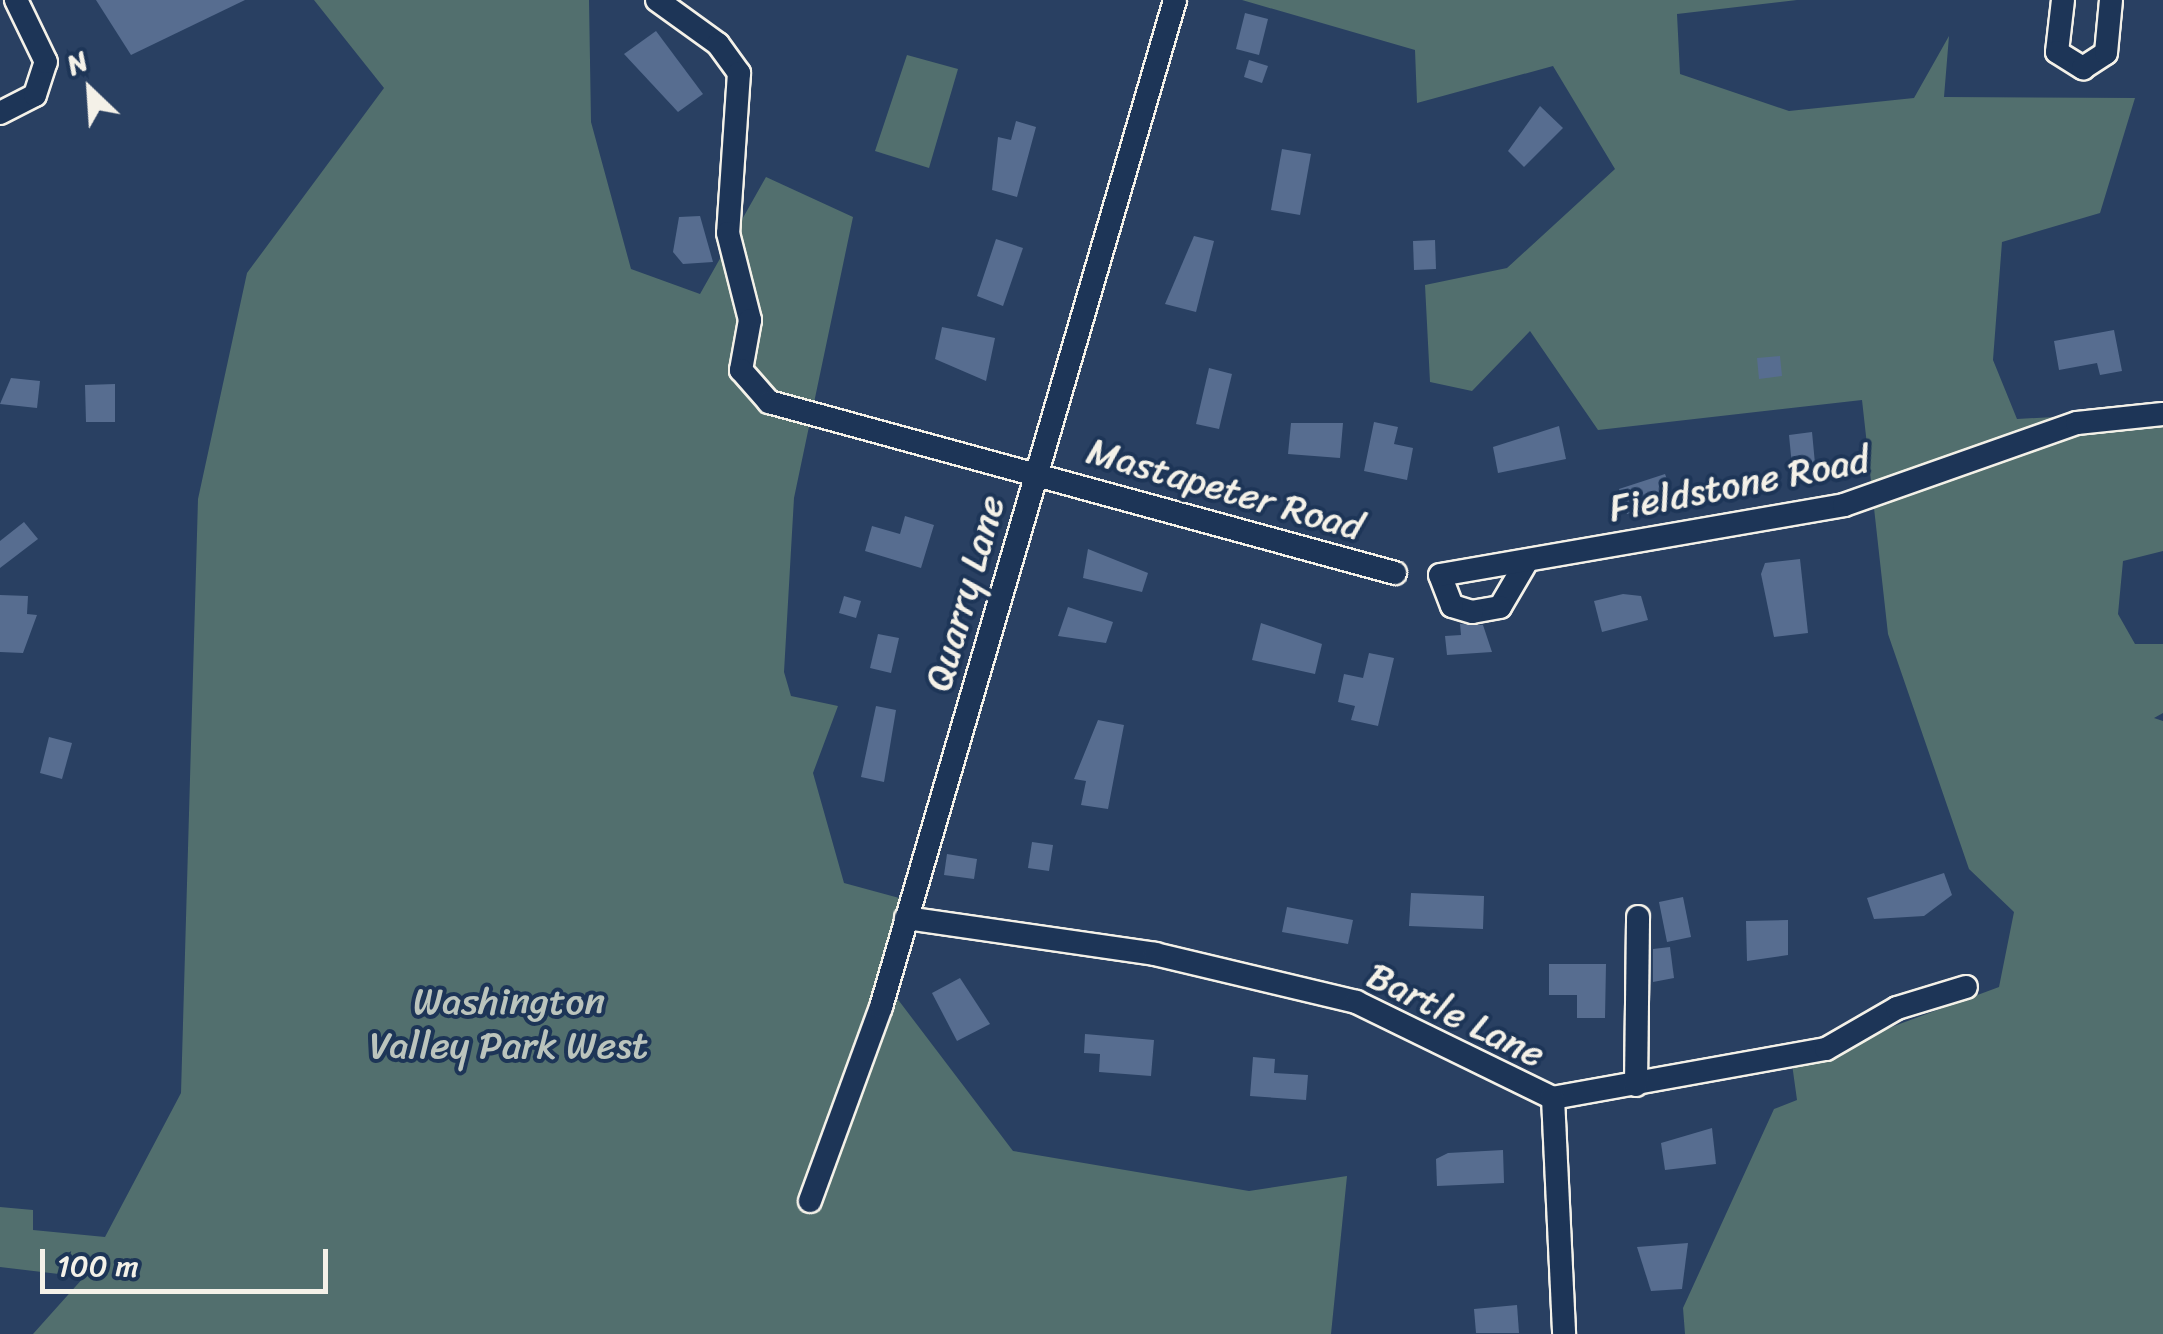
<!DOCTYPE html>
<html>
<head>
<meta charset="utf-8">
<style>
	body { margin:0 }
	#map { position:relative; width:2163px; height:1334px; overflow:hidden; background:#294062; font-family:Sriracha,sans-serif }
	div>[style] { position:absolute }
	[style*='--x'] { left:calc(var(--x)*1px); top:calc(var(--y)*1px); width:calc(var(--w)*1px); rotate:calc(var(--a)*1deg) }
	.green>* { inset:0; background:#526f6e }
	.building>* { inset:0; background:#576d90 }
	.roads { filter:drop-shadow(2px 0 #f4f1e8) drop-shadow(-2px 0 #f4f1e8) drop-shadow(0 2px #f4f1e8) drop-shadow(0 -2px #f4f1e8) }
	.minor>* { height:22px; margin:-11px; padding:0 11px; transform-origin:11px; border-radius:11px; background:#1d3557 }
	span { translate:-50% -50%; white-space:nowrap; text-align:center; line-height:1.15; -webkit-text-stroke:8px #1d3557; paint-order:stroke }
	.street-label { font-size:38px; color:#f4f1e8 }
	.park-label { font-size:38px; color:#bbc4bd }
	.north { position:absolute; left:40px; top:40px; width:100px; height:100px; -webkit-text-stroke:8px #1d3557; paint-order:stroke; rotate:335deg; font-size:28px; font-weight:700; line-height:40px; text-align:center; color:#f4f1e8 }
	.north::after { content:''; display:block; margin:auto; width:35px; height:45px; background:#f4f1e8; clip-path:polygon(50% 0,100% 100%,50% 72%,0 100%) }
	.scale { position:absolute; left:40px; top:1249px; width:288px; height:45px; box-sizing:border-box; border:5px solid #f4f1e8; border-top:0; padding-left:12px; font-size:30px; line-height:35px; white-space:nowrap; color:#f4f1e8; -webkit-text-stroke:8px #1d3557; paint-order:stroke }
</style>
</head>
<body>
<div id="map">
	<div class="green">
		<div style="clip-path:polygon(314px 0,589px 0,591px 122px,631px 269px,700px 294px,766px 177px,853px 217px,794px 498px,784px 672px,791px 696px,838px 706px,813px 773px,844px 883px,925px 905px,893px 993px,1013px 1151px,1249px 1191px,1347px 1176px,1331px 1334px,33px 1334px,84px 1277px,0 1267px,0 1207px,33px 1210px,33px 1230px,105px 1237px,181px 1093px,198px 499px,247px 273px,384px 88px)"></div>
		<div style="clip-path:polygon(1242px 0,1797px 0,1677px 14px,1680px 74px,1789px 111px,1914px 98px,1949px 36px,1944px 97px,2135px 98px,2100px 213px,2002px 242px,1993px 360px,2017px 419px,2163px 411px,2163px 551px,2123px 561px,2118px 614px,2135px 644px,2163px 644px,2163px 713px,2154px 718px,2163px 721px,2163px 1334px,1685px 1334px,1683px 1308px,1774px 1109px,1797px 1100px,1792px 1064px,1999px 987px,2014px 912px,1969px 869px,1888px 634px,1862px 400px,1598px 430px,1530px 331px,1472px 391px,1430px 382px,1425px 285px,1507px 268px,1615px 169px,1553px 66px,1417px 103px,1415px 50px)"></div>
		<div style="clip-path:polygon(907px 55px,958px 69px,929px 168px,875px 151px)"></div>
	</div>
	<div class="building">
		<div style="clip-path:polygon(96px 0,245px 0,131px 55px)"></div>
		<div style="clip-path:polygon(1245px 13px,1268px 19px,1259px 55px,1236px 49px)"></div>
		<div style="clip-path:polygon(656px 31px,703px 94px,678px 112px,624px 54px)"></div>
		<div style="clip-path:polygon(1249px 60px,1268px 66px,1262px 83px,1244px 77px)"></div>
		<div style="clip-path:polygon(1540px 106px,1563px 128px,1524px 167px,1508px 151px)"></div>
		<div style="clip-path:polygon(1016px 121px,1036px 127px,1017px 197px,992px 190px,998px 137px,1011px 140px)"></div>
		<div style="clip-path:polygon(1282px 149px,1311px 154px,1300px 215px,1271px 210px)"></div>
		<div style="clip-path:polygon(700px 216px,713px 262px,683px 264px,673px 252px,679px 217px)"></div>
		<div style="clip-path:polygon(1194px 236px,1214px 241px,1196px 312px,1165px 304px)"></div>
		<div style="clip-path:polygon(996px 239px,1023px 248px,1003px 306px,977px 296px)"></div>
		<div style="clip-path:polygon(1435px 240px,1436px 269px,1414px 270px,1413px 241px)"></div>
		<div style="clip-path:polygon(942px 327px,995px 338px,986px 381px,935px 359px)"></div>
		<div style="clip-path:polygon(2114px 330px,2122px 371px,2100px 375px,2097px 363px,2059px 370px,2054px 341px)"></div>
		<div style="clip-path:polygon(1780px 356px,1782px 376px,1759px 379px,1757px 358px)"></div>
		<div style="clip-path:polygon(1209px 368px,1232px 374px,1219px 429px,1196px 424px)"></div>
		<div style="clip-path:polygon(11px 378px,40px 381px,37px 408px,0 404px)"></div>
		<div style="clip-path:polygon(115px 384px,115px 422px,86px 422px,85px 385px)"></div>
		<div style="clip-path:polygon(1374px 422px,1398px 427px,1394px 444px,1413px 448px,1407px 480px,1364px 471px)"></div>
		<div style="clip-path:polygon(1291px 423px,1343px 423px,1340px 458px,1288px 454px)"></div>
		<div style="clip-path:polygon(1559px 426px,1566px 459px,1498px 473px,1493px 447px)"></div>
		<div style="clip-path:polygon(1812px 432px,1815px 464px,1792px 466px,1789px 435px)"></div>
		<div style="clip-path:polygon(1665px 474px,1674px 499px,1627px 514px,1619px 489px)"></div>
		<div style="clip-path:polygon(905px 516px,934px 525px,921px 568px,865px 551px,872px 526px,900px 534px)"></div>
		<div style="clip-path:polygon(24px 522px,38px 539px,0 568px,0 541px)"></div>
		<div style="clip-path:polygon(1088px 549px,1148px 573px,1142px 592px,1083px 578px)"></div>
		<div style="clip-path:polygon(1800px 559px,1808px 633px,1774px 637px,1761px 574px,1765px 563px)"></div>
		<div style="clip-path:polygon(1623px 594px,1641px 596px,1648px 620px,1602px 632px,1594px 601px)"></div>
		<div style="clip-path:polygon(0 595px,28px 596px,27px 614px,37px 615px,23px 653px,0 652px)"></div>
		<div style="clip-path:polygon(844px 596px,861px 601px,856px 618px,839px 613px)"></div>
		<div style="clip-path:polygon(1068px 607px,1113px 622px,1106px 643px,1058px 636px)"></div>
		<div style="clip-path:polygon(1261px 623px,1322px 644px,1315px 674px,1252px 660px)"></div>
		<div style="clip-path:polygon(1460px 624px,1483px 625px,1492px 652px,1447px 655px,1445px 636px,1461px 635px)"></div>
		<div style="clip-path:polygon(878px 634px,899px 638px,891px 673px,870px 668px)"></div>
		<div style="clip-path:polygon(1369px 653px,1394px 658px,1378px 726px,1351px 720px,1355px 706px,1338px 702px,1344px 674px,1363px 678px)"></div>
		<div style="clip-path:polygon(876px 706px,896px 710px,884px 782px,861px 777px)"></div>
		<div style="clip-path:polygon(1098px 720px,1124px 725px,1108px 809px,1081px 805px,1086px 781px,1074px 779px)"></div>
		<div style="clip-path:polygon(49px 737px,72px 743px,62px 779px,40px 773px)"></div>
		<div style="clip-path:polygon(1032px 842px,1053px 845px,1049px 871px,1028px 868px)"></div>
		<div style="clip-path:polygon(947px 854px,977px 859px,974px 879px,944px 875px)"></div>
		<div style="clip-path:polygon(1944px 873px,1952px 895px,1924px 916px,1874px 919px,1867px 898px)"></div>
		<div style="clip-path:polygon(1411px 893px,1484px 896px,1483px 929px,1409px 926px)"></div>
		<div style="clip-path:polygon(1683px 897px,1691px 937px,1667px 942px,1659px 902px)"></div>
		<div style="clip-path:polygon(1287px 907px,1353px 920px,1348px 944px,1282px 932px)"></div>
		<div style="clip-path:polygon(1788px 920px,1788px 955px,1747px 961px,1746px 921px)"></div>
		<div style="clip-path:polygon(1670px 947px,1674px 978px,1653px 982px,1653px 949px)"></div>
		<div style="clip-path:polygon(1549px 964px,1606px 964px,1605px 1018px,1577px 1018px,1577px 995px,1549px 995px)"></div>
		<div style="clip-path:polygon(960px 978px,990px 1024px,957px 1041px,932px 993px)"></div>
		<div style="clip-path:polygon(1085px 1034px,1154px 1040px,1151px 1076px,1099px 1072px,1100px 1054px,1084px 1053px)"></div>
		<div style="clip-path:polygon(1253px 1057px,1275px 1059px,1274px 1073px,1308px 1075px,1306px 1100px,1250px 1096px)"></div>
		<div style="clip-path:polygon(1712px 1128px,1716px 1164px,1665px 1170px,1661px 1143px)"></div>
		<div style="clip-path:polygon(1503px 1150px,1504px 1183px,1437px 1186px,1436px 1159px,1448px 1153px)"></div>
		<div style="clip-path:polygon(1688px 1243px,1682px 1289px,1651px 1291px,1637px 1247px)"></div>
		<div style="clip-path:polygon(1517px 1305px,1519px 1333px,1476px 1333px,1474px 1309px)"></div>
	</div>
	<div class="roads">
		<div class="minor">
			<div style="--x:657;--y:0;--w:75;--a:35.8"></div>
			<div style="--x:718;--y:44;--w:36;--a:54"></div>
			<div style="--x:739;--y:73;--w:160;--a:93.9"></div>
			<div style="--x:728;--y:233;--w:90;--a:75.8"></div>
			<div style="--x:750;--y:320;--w:51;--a:100.2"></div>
			<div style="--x:741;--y:370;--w:43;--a:48.8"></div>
			<div style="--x:769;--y:402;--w:649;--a:15.28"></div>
			<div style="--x:2063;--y:0;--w:52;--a:96.6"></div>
			<div style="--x:2057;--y:52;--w:31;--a:32"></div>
			<div style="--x:2083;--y:68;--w:27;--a:-33"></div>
			<div style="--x:2106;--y:53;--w:53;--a:-84.6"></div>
			<div style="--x:0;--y:113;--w:39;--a:-27"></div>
			<div style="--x:35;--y:95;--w:35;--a:-72"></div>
			<div style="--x:46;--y:62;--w:69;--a:-115.8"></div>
			<div style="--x:1527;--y:561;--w:53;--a:120.4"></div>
			<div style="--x:1500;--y:607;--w:28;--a:170"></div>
			<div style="--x:1472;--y:612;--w:21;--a:-163"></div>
			<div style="--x:1452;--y:606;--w:33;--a:-111"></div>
			<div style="--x:1440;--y:575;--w:410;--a:-9.8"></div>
			<div style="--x:1844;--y:505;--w:247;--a:-19.4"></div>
			<div style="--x:2077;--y:423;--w:86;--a:-6"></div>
			<div style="--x:906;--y:918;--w:252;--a:8.2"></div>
			<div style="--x:1155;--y:954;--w:207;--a:13.4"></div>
			<div style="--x:1356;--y:1002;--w:219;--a:26"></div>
			<div style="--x:1553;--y:1098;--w:277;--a:-10.2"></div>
			<div style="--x:1826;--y:1049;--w:82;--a:-30"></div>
			<div style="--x:1897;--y:1008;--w:72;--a:-16.9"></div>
			<div style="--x:1636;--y:1085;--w:168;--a:-89.3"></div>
			<div style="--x:1553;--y:1098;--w:236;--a:87.3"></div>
			<div style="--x:810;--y:1201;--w:207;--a:-69.9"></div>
			<div style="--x:881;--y:1007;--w:1049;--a:-73.72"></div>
		</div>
	</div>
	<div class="street-label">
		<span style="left:1739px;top:484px;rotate:-11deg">Fieldstone Road</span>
		<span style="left:1225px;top:489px;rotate:16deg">Mastapeter Road</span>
		<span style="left:965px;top:593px;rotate:-74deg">Quarry Lane</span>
		<span style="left:1456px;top:1015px;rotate:26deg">Bartle Lane</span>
	</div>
	<div class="park-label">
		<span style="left:509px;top:1024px">Washington<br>Valley Park West</span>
	</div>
	<div class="north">N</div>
	<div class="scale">100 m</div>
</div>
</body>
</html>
